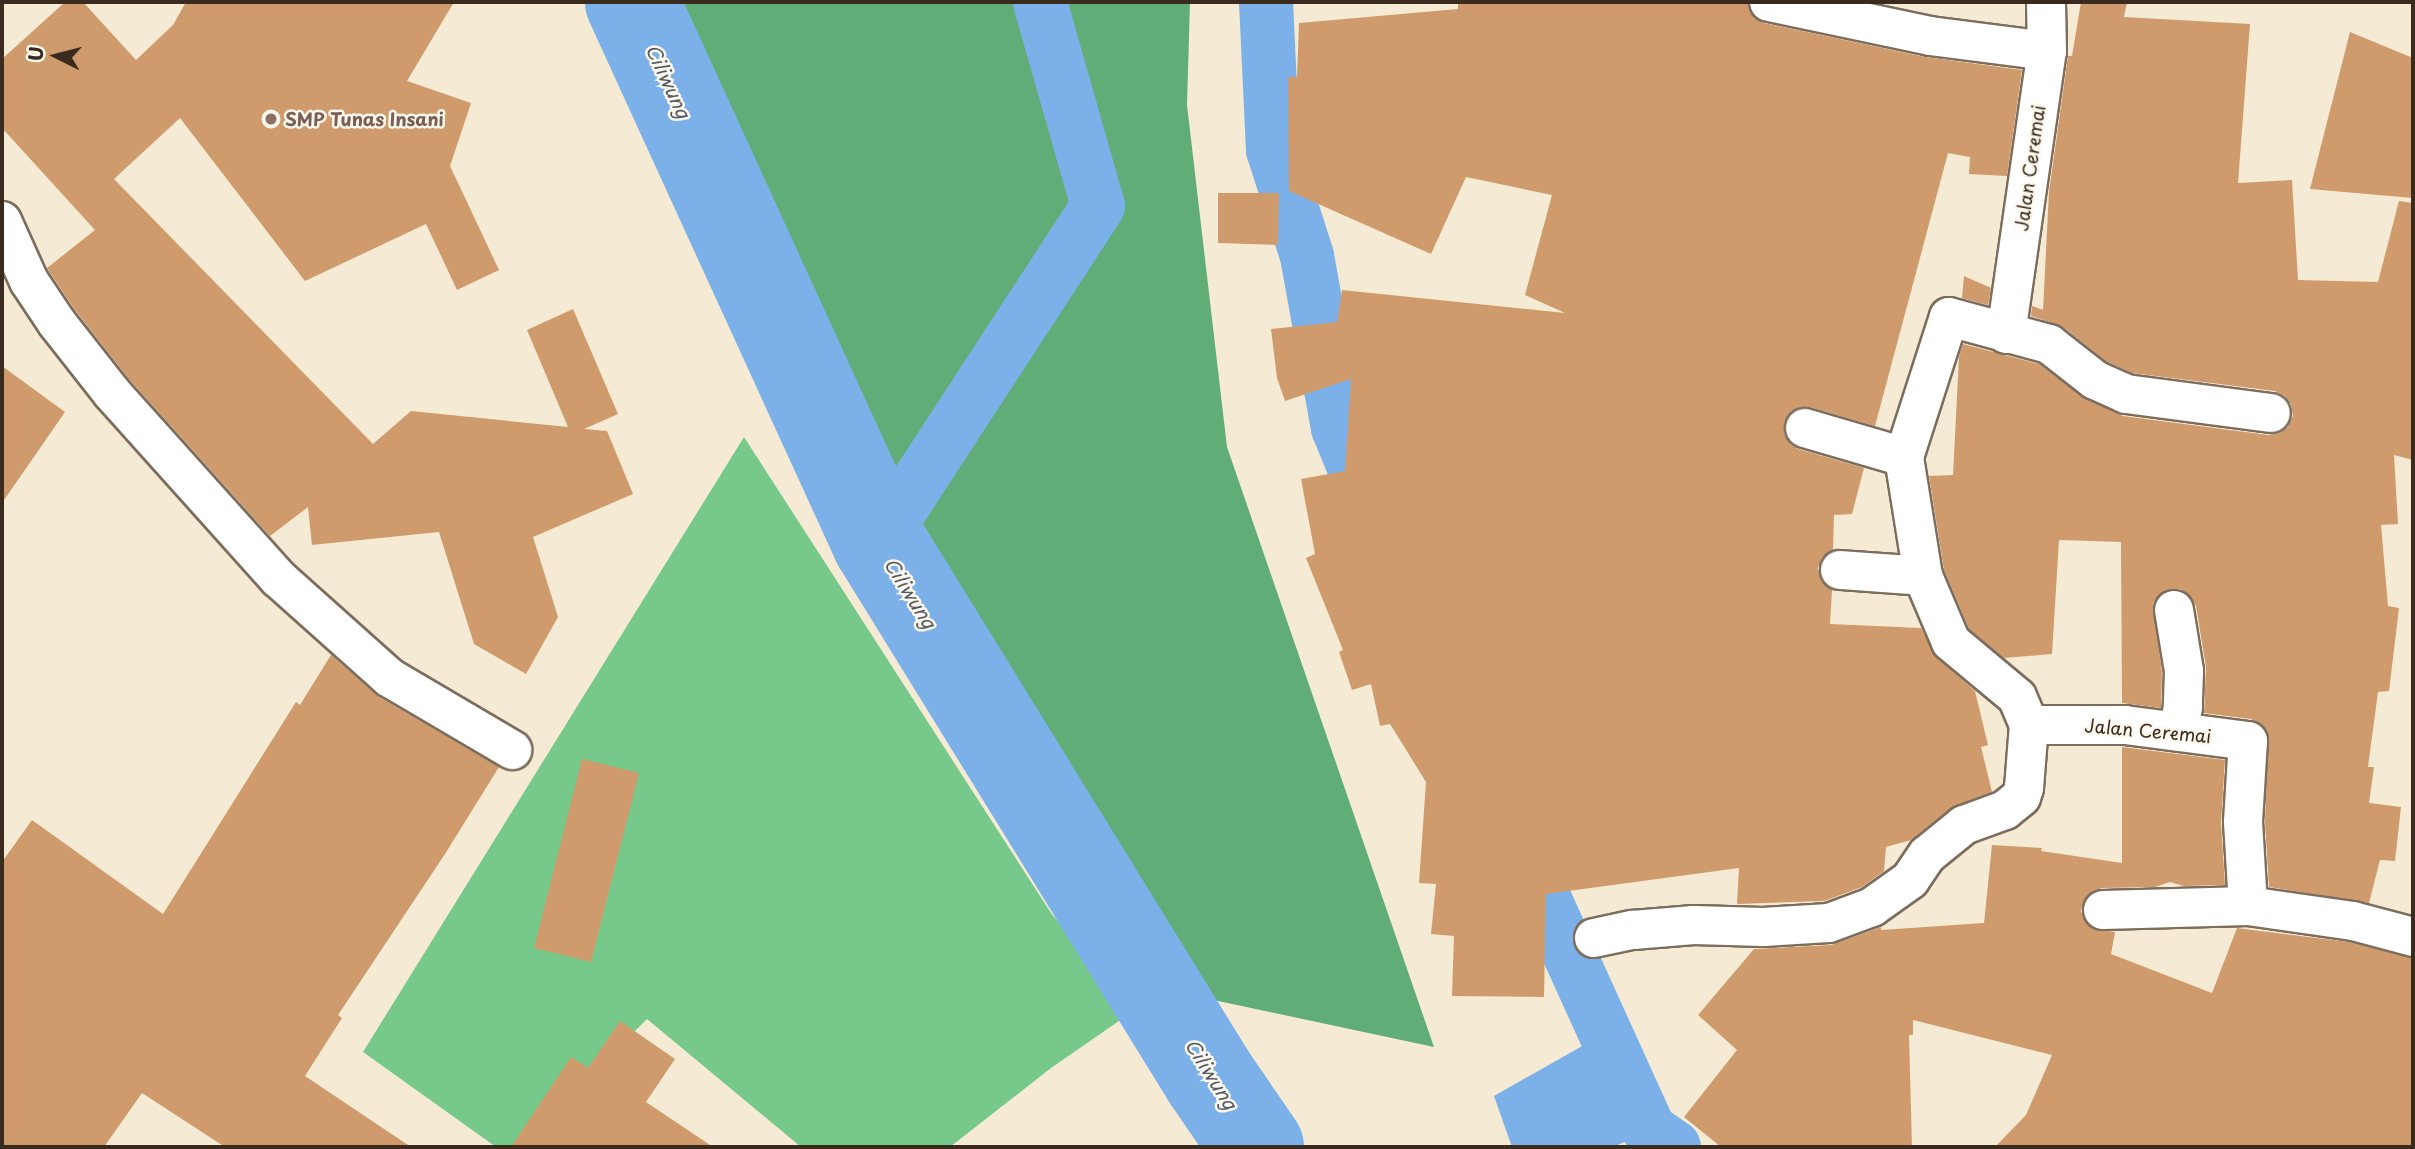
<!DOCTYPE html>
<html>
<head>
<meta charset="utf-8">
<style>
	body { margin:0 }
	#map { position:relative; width:2415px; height:1149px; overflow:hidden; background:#f5ead3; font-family:"Playpen Sans",sans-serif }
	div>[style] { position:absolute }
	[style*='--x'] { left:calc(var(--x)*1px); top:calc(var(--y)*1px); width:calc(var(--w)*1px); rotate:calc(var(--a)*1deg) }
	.green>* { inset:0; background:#77c98b }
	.forest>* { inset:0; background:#61ad77 }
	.water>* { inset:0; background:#7bb0e9 }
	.canal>* { height:54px; margin:-27px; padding:0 27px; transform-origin:27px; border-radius:27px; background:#7bb0e9 }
	.river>* { height:94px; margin:-47px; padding:0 47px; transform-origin:47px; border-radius:47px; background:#7bb0e9 }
	.building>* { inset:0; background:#d09b6c }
	.roads { filter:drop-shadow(2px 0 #7c6d5d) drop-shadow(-2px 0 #7c6d5d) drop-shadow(0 2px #7c6d5d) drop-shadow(0 -2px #7c6d5d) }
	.street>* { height:38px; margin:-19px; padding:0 19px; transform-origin:19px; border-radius:19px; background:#fff }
	.dots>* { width:19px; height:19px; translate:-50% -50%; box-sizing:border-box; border:4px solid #fbf7ec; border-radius:50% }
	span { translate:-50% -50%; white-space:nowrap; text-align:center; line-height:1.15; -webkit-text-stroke:5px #fbf7ec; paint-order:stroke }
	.education-label { font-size:18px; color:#785e54; font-weight:700 }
	.left { translate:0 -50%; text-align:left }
	.street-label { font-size:18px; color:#3b2a1e }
	.water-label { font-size:19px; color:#515965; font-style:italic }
	.frame { position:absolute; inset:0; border:4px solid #3b2a1e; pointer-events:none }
	.north { position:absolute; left:21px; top:21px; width:70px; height:70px; -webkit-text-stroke:5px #fbf7ec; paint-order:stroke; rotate:276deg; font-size:19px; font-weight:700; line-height:28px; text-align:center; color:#3b2a1e }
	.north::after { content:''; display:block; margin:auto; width:24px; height:32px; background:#3b2a1e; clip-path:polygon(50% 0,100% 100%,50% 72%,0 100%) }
</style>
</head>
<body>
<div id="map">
	<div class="green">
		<div style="clip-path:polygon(744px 437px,1051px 913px,1132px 1012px,1051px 1068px,950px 1147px,801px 1147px,647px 1019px,519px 1147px,496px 1147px,363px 1052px)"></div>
	</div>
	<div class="forest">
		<div style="clip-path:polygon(632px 2px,1190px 2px,1187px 105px,1227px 447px,1434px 1047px,1195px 996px,1164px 1003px,879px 542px)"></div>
	</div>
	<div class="water">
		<div style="clip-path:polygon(1195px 996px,1292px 1147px,1232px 1147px,1132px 1012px)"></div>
		<div style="clip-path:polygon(1584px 1045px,1627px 1141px,1613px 1147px,1512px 1147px,1494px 1096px)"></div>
	</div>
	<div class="canal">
		<div style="--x:1266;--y:2;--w:148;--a:87.3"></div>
		<div style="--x:1273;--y:150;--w:111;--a:72.2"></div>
		<div style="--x:1307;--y:256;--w:175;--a:79.8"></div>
		<div style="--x:1338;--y:428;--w:97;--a:67.7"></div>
		<div style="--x:879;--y:542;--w:401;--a:-56.9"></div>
		<div style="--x:1098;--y:206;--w:212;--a:-105.9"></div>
		<div style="--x:1515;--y:834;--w:325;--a:65.6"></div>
		<div style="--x:1649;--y:1130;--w:30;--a:34"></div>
	</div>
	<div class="river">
		<div style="--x:632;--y:2;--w:594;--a:65.42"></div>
		<div style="--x:879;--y:542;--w:629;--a:58.33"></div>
		<div style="--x:1209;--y:1077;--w:85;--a:55.6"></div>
	</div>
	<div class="building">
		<div style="clip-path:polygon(65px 2px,83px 2px,136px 60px,173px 25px,186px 2px,454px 2px,407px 81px,471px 103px,450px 166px,499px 270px,457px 290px,426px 224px,305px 281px,180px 118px,114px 179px,373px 444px,411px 411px,568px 427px,527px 330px,573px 309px,618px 414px,584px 429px,607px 431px,633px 494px,533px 537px,558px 617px,526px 674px,474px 644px,439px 532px,312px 545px,308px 507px,270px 536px,129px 379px,75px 310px,47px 268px,95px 230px,2px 128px,2px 59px)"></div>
		<div style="clip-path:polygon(1458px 2px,1748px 2px,1754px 18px,1764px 23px,1925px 57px,2022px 70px,2007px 176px,1969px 174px,1970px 157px,1948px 153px,1875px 426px,1810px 407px,1801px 407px,1790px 412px,1784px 423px,1784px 434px,1790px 444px,1798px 449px,1864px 468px,1852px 514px,1834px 515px,1833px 550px,1822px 557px,1818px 568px,1821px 580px,1832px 590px,1830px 624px,1921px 628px,1937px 658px,1975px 691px,1988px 745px,1981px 747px,1992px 792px,1951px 808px,1911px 840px,1886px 847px,1884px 871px,1862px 887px,1824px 901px,1737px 904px,1739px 868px,1546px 894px,1544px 997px,1452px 996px,1454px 936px,1431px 934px,1436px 884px,1419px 883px,1426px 782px,1390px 724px,1380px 726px,1371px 684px,1352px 690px,1339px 652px,1343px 650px,1306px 558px,1315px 554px,1301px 479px,1345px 471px,1351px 379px,1285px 401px,1277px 378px,1271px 329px,1337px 322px,1342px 290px,1565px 313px,1525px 295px,1552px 195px,1466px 177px,1431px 254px,1289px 191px,1288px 77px,1297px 77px,1299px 23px,1458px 9px)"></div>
		<div style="clip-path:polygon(2081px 2px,2127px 2px,2124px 17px,2250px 24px,2238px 183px,2292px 180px,2298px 280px,2378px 282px,2399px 201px,2413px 203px,2413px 460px,2394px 455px,2398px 524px,2381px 525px,2388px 606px,2399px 608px,2389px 691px,2378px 692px,2368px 767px,2374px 767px,2369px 803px,2401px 807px,2395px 861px,2380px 860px,2369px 903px,2269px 887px,2265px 822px,2268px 732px,2261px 724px,2251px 719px,2204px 713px,2206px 667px,2196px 606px,2190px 596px,2181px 589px,2170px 589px,2160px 594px,2153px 603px,2162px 672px,2161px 708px,2122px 703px,2121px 542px,2059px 540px,2052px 654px,2004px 658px,1969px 629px,1944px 570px,1929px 476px,1953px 475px,1959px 357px,1963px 344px,2039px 364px,2082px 397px,2123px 416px,2268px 435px,2280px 433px,2288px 427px,2293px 416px,2291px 404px,2284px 395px,2275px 391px,2132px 373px,2106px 361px,2062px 326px,2031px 316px,2032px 306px,2043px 310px,2049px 192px,2068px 56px,2072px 56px)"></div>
		<div style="clip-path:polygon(2350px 32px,2413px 58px,2413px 198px,2310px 189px)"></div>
		<div style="clip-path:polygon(1218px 193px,1279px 193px,1278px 245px,1218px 243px)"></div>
		<div style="clip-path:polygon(1964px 276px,1991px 288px,1988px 305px,1962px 298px)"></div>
		<div style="clip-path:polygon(2px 366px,65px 412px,2px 503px)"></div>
		<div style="clip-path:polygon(331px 655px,379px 697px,499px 767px,445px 854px,338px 1015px,342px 1018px,305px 1076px,411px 1147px,225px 1147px,142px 1093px,104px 1147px,2px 1147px,2px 862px,32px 820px,163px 914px,296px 702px,300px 705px)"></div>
		<div style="clip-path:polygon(2122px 747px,2225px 760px,2221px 823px,2225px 885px,2184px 886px,2170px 882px,2155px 887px,2102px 888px,2091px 892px,2084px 900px,2081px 911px,2085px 922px,2093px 929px,2115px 932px,2111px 954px,2212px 993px,2237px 928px,2349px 942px,2413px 958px,2413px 1147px,1995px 1147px,2026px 1115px,2052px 1055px,1913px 1020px,1913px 1035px,1909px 1035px,1912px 1147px,1721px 1147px,1684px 1117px,1737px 1050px,1698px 1015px,1754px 949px,1831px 945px,1881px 927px,1881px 930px,1984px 923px,1992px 845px,2042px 848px,2041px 851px,2122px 863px)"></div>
		<div style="clip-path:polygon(582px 759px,639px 773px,591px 962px,534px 948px)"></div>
		<div style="clip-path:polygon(620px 1021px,675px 1059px,646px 1102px,713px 1147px,511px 1147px,571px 1057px,588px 1068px)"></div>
	</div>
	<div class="roads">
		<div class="street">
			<div style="--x:1769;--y:2;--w:165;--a:11.9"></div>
			<div style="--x:1930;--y:36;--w:118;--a:7.3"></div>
			<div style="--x:2;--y:221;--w:66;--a:65.8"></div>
			<div style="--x:29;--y:281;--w:50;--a:56.3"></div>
			<div style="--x:57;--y:323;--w:89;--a:51.8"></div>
			<div style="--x:112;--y:393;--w:249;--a:48.1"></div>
			<div style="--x:278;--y:578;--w:150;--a:41.8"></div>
			<div style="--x:390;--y:678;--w:142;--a:30.5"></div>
			<div style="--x:2006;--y:334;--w:286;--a:-81.8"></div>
			<div style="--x:2047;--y:51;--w:49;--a:-91.2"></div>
			<div style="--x:1805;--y:428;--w:103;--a:16.3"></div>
			<div style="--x:1840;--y:570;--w:83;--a:4.1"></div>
			<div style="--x:2174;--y:610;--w:62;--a:80.7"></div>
			<div style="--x:2184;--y:671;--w:36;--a:92"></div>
			<div style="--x:2183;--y:707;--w:25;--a:101"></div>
			<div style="--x:2248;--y:906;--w:84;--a:-93.4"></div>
			<div style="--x:2243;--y:822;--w:81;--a:-86.5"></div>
			<div style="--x:2248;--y:741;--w:124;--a:-172.6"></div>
			<div style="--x:2125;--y:725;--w:96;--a:180"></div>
			<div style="--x:2029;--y:725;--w:30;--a:-113"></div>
			<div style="--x:2017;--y:697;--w:86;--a:-140.2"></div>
			<div style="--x:1951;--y:642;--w:72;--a:-113"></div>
			<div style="--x:1923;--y:576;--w:121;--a:-99.1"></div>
			<div style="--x:1904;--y:457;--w:147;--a:-72.2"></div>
			<div style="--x:1949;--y:317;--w:104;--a:15.1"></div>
			<div style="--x:2049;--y:344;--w:58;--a:38"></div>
			<div style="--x:2095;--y:380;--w:34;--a:24"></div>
			<div style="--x:2126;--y:394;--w:146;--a:7.5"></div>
			<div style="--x:2103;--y:910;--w:145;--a:-1.6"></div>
			<div style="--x:2248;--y:906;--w:106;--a:8.1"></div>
			<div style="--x:2353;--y:921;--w:62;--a:14.9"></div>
			<div style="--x:1594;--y:938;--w:40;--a:-12"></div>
			<div style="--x:1633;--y:930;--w:61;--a:-4.7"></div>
			<div style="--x:1694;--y:925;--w:69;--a:1.7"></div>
			<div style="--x:1763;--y:927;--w:66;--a:-3.5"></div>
			<div style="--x:1829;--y:923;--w:46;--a:-20.4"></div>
			<div style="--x:1872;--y:907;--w:47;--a:-35.4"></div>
			<div style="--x:1910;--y:880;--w:30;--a:-56"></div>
			<div style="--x:1927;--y:855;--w:48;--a:-39"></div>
			<div style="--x:1964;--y:825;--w:44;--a:-20.1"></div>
			<div style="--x:2005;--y:810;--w:21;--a:-39"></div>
			<div style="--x:2021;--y:797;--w:9;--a:-72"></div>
			<div style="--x:2024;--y:788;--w:63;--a:-85.5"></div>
		</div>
	</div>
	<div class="dots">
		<div style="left:271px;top:119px;background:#8d6e63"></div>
	</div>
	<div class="education-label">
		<span class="left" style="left:285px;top:119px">SMP Tunas Insani</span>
	</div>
	<div class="street-label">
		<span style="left:2030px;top:168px;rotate:-82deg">Jalan Ceremai</span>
		<span style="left:2148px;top:731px;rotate:5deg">Jalan Ceremai</span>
	</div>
	<div class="water-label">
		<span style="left:668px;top:81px;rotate:65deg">Ciliwung</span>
		<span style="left:910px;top:593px;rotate:58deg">Ciliwung</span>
		<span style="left:1211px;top:1074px;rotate:58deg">Ciliwung</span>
	</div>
	<div class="frame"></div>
	<div class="north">U</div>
</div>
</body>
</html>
